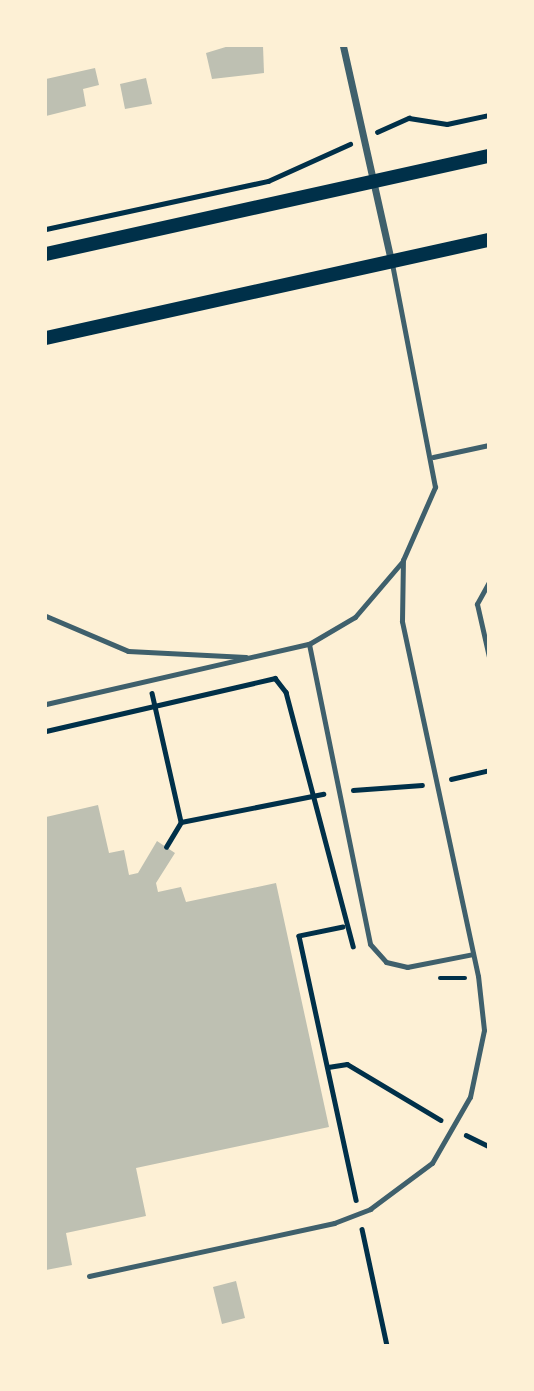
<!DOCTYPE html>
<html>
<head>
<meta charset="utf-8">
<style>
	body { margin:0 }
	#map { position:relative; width:534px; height:1391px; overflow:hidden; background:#fdf0d5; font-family:Manrope,sans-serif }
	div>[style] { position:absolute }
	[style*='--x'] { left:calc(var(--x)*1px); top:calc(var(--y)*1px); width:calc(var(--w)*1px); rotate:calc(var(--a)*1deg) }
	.building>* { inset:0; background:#bec0b2 }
	.path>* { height:4.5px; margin:-2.25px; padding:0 2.25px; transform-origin:2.25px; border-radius:2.25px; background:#003049 }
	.service>* { height:5px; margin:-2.5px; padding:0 2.5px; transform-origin:2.5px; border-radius:2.5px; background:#3f606c }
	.minor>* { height:7px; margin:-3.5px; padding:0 3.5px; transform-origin:3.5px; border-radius:3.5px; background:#3f606c }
	.secondary>* { height:14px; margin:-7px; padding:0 7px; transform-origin:7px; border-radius:7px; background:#003049 }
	span { translate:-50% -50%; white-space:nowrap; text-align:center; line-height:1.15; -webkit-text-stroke:5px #fdf0d5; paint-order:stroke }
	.frame { position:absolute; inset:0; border:47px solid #fdf0d5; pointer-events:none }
</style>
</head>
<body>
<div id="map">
	<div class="building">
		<div style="clip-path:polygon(229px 46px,263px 46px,264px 73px,212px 79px,206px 53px)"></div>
		<div style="clip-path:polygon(95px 68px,99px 85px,83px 89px,86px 106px,46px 116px,46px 79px)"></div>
		<div style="clip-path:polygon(146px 78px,152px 104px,125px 109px,120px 84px)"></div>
		<div style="clip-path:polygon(98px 805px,109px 853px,124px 850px,129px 875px,138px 873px,157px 841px,175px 853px,156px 883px,158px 892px,181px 887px,186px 902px,276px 883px,329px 1127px,136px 1168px,146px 1216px,66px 1233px,72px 1265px,46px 1270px,46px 817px)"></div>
		<div style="clip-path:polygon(236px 1281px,245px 1318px,222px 1324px,213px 1287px)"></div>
	</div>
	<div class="path">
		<div style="--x:377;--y:132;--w:35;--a:-24"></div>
		<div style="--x:409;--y:118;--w:38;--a:9"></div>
		<div style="--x:447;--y:124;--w:43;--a:-12.1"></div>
		<div style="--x:46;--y:229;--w:227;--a:-12.2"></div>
		<div style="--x:268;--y:181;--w:90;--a:-24.3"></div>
		<div style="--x:152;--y:693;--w:132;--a:77.3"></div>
		<div style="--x:46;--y:731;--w:235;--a:-13"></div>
		<div style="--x:275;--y:678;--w:18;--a:52"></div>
		<div style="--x:286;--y:692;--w:263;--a:75.2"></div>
		<div style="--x:451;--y:779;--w:39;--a:-13"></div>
		<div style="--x:353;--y:790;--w:69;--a:-4.1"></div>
		<div style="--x:166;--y:847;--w:29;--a:-59"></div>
		<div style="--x:181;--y:822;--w:145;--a:-11.2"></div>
		<div style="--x:343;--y:927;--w:45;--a:168.4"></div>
		<div style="--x:299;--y:936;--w:270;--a:77.8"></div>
		<div style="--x:440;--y:978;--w:25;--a:0"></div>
		<div style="--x:328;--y:1067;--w:19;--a:-9"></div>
		<div style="--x:347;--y:1064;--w:109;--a:30.8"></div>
		<div style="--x:466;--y:1135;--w:25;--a:26"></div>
		<div style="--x:362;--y:1229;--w:120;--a:77.9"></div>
	</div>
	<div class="service">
		<div style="--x:433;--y:457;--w:57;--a:-12.1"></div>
		<div style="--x:489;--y:582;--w:25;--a:119"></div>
		<div style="--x:477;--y:604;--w:54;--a:77.2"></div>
		<div style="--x:46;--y:616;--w:89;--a:23.1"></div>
		<div style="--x:128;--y:651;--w:118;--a:2.9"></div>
		<div style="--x:309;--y:644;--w:306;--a:78.5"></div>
		<div style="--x:370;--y:944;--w:24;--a:48"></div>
		<div style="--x:386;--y:962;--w:22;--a:13"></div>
		<div style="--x:407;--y:967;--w:67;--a:-11.1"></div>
		<div style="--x:46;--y:704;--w:270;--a:-12.9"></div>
		<div style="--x:309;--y:644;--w:53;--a:-30.4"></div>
		<div style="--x:355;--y:617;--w:72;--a:-49.5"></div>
		<div style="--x:89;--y:1276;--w:251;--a:-12.2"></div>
		<div style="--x:334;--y:1223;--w:39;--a:-21"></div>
		<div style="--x:370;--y:1209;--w:77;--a:-36.6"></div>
		<div style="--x:432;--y:1163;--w:76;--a:-60.1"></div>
		<div style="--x:470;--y:1097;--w:68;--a:-78.2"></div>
		<div style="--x:484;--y:1030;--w:54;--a:-96.3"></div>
		<div style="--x:478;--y:976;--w:363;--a:-102.1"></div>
		<div style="--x:402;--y:621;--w:61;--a:-89.1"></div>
		<div style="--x:403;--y:560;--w:80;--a:-66.3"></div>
		<div style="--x:435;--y:487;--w:228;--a:-100.9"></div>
	</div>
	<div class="minor">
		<div style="--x:343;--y:46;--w:220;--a:77.4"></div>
	</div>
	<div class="secondary">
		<div style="--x:46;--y:254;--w:454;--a:-12.5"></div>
		<div style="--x:46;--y:338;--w:454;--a:-12.5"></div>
	</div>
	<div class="frame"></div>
</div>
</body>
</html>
